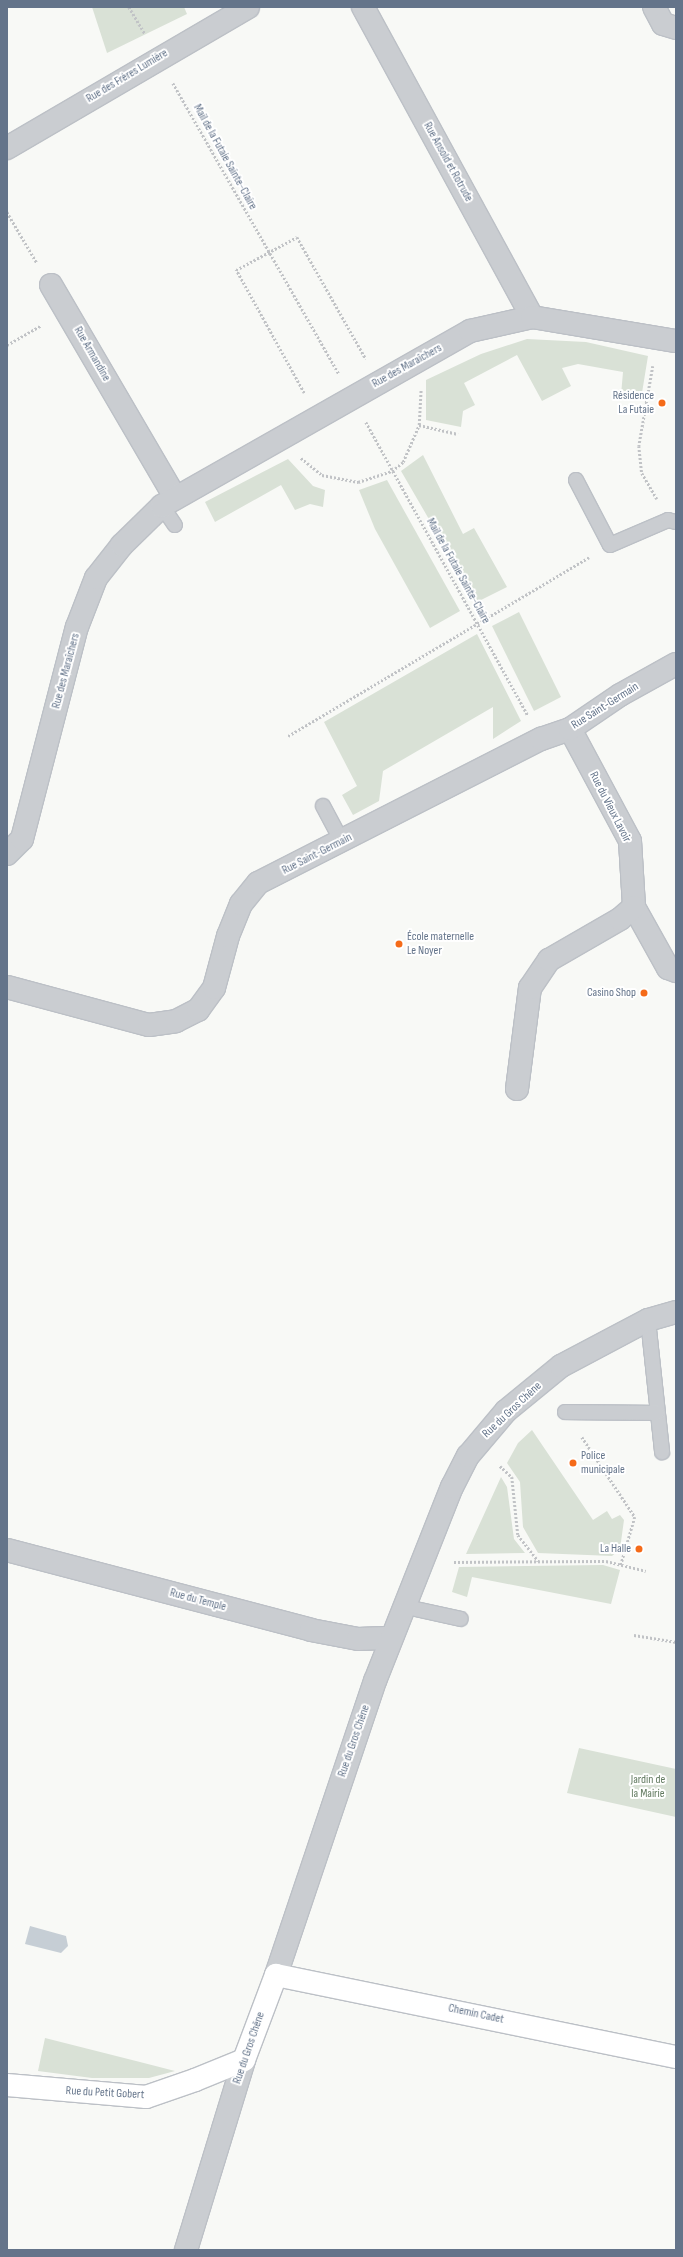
<!DOCTYPE html>
<html>
<head>
<meta charset="utf-8">
<style>
	body { margin:0 }
	#map { position:relative; width:683px; height:2257px; overflow:hidden; background:#f8f9f6; font-family:"Sofia Sans Condensed",sans-serif }
	div>[style] { position:absolute }
	[style*='--x'] { left:calc(var(--x)*1px); top:calc(var(--y)*1px); width:calc(var(--w)*1px); rotate:calc(var(--a)*1deg) }
	.green>* { inset:0; background:#d9e1d6 }
	.water>* { inset:0; background:#c6ced5 }
	.path>* { height:2.5px; margin-top:-1.25px; transform-origin:0; background:repeating-linear-gradient(90deg,#c1c3c6 0 2px,transparent 0 4px) }
	.roads { filter:drop-shadow(1px 0 #bcc0c6) drop-shadow(-1px 0 #bcc0c6) drop-shadow(0 1px #bcc0c6) drop-shadow(0 -1px #bcc0c6) }
	.lane>* { height:14px; margin:-7px; padding:0 7px; transform-origin:7px; border-radius:7px; background:#cacdd1 }
	.street>* { height:22px; margin:-11px; padding:0 11px; transform-origin:11px; border-radius:11px; background:#cacdd1 }
	.secondary>* { height:22px; margin:-11px; padding:0 11px; transform-origin:11px; border-radius:11px; background:#fff }
	.dots>* { width:11px; height:11px; translate:-50% -50%; box-sizing:border-box; border:2px solid #fff; border-radius:50% }
	span { translate:-50% -50%; white-space:nowrap; text-align:center; line-height:1.15; -webkit-text-stroke:4px #fff; paint-order:stroke }
	.street-label { font-size:12px; color:#64748a }
	.poi-label { font-size:12px; color:#64748a }
	.right { translate:-100% -50%; text-align:right }
	.left { translate:0 -50%; text-align:left }
	.park-label { font-size:12px; color:#627a60 }
	.frame { position:absolute; inset:0; border:8px solid #64748a; pointer-events:none }
</style>
</head>
<body>
<div id="map">
	<div class="green">
		<div style="clip-path:polygon(92px 7px,184px 7px,187px 14px,107px 53px)"></div>
		<div style="clip-path:polygon(527px 339px,586px 342px,648px 356px,641px 399px,621px 395px,623px 372px,578px 364px,562px 368px,571px 386px,542px 401px,517px 355px,464px 383px,475px 405px,463px 411px,461px 427px,426px 420px,426px 380px,481px 354px)"></div>
		<div style="clip-path:polygon(423px 455px,463px 534px,474px 528px,507px 587px,477px 602px,401px 471px)"></div>
		<div style="clip-path:polygon(288px 459px,313px 486px,325px 490px,323px 507px,310px 504px,295px 510px,281px 485px,215px 522px,205px 502px)"></div>
		<div style="clip-path:polygon(387px 480px,460px 611px,430px 628px,375px 529px,359px 490px)"></div>
		<div style="clip-path:polygon(519px 612px,561px 697px,534px 711px,492px 626px)"></div>
		<div style="clip-path:polygon(477px 634px,521px 721px,493px 739px,493px 707px,383px 771px,379px 801px,353px 815px,342px 795px,357px 786px,324px 722px)"></div>
		<div style="clip-path:polygon(532px 1430px,593px 1520px,607px 1511px,612px 1519px,620px 1515px,624px 1520px,620px 1549px,612px 1556px,538px 1553px,523px 1527px,520px 1482px,507px 1463px,518px 1443px)"></div>
		<div style="clip-path:polygon(501px 1477px,507px 1487px,514px 1539px,525px 1553px,466px 1554px)"></div>
		<div style="clip-path:polygon(603px 1565px,620px 1570px,611px 1604px,472px 1577px,467px 1597px,452px 1592px,459px 1567px)"></div>
		<div style="clip-path:polygon(579px 1748px,676px 1769px,676px 1817px,567px 1793px)"></div>
		<div style="clip-path:polygon(45px 2038px,136px 2061px,175px 2071px,149px 2078px,92px 2078px,38px 2071px)"></div>
	</div>
	<div class="water">
		<div style="clip-path:polygon(30px 1926px,66px 1936px,68px 1946px,61px 1953px,25px 1944px)"></div>
	</div>
	<div class="path">
		<div style="--x:129;--y:7;--w:31;--a:59"></div>
		<div style="--x:173;--y:83;--w:335;--a:60.3"></div>
		<div style="--x:7;--y:212;--w:59;--a:59.5"></div>
		<div style="--x:7;--y:345;--w:39;--a:-30"></div>
		<div style="--x:653;--y:366;--w:81;--a:99.9"></div>
		<div style="--x:639;--y:446;--w:27;--a:84"></div>
		<div style="--x:642;--y:473;--w:30;--a:60"></div>
		<div style="--x:304;--y:393;--w:141;--a:-118.9"></div>
		<div style="--x:236;--y:270;--w:69;--a:-28.4"></div>
		<div style="--x:297;--y:237;--w:140;--a:60.5"></div>
		<div style="--x:366;--y:422;--w:335;--a:61.1"></div>
		<div style="--x:419;--y:425;--w:40;--a:13"></div>
		<div style="--x:301;--y:458;--w:27;--a:39"></div>
		<div style="--x:322;--y:475;--w:37;--a:11"></div>
		<div style="--x:358;--y:482;--w:36;--a:-18"></div>
		<div style="--x:392;--y:471;--w:14;--a:-39"></div>
		<div style="--x:403;--y:462;--w:40;--a:-66.6"></div>
		<div style="--x:419;--y:425;--w:35;--a:-87"></div>
		<div style="--x:288;--y:736;--w:350;--a:-30.7"></div>
		<div style="--x:582;--y:1437;--w:96;--a:56.5"></div>
		<div style="--x:635;--y:1517;--w:50;--a:106.3"></div>
		<div style="--x:500;--y:1466;--w:16;--a:43"></div>
		<div style="--x:512;--y:1477;--w:58;--a:84.1"></div>
		<div style="--x:518;--y:1535;--w:33;--a:52"></div>
		<div style="--x:454;--y:1562;--w:152;--a:-0.4"></div>
		<div style="--x:606;--y:1561;--w:41;--a:14"></div>
		<div style="--x:634;--y:1635;--w:43;--a:9.5"></div>
	</div>
	<div class="roads">
		<div class="lane">
			<div style="--x:576;--y:480;--w:73;--a:62.4"></div>
			<div style="--x:610;--y:545;--w:63;--a:-23.3"></div>
			<div style="--x:668;--y:520;--w:8;--a:14"></div>
			<div style="--x:162;--y:506;--w:23;--a:56"></div>
			<div style="--x:323;--y:806;--w:40;--a:62"></div>
			<div style="--x:648;--y:1320;--w:133;--a:83.9"></div>
			<div style="--x:565;--y:1412;--w:92;--a:0.6"></div>
			<div style="--x:402;--y:1606;--w:60;--a:12.4"></div>
		</div>
		<div class="street">
			<div style="--x:363;--y:7;--w:353;--a:61.4"></div>
			<div style="--x:654;--y:7;--w:19;--a:62"></div>
			<div style="--x:663;--y:24;--w:14;--a:17"></div>
			<div style="--x:7;--y:148;--w:279;--a:-30.3"></div>
			<div style="--x:51;--y:285;--w:246;--a:59.7"></div>
			<div style="--x:570;--y:729;--w:127;--a:61.8"></div>
			<div style="--x:630;--y:841;--w:66;--a:86.5"></div>
			<div style="--x:634;--y:907;--w:70;--a:60.9"></div>
			<div style="--x:668;--y:968;--w:9;--a:21"></div>
			<div style="--x:7;--y:854;--w:21;--a:-45"></div>
			<div style="--x:22;--y:839;--w:219;--a:-75.5"></div>
			<div style="--x:77;--y:627;--w:53;--a:-68.8"></div>
			<div style="--x:96;--y:578;--w:42;--a:-51.8"></div>
			<div style="--x:122;--y:545;--w:56;--a:-44.3"></div>
			<div style="--x:162;--y:506;--w:354;--a:-29.6"></div>
			<div style="--x:470;--y:331;--w:64;--a:-12.7"></div>
			<div style="--x:532;--y:317;--w:146;--a:9.5"></div>
			<div style="--x:7;--y:987;--w:147;--a:15"></div>
			<div style="--x:149;--y:1025;--w:27;--a:-8"></div>
			<div style="--x:176;--y:1021;--w:25;--a:-27"></div>
			<div style="--x:198;--y:1010;--w:27;--a:-54"></div>
			<div style="--x:214;--y:988;--w:54;--a:-74.9"></div>
			<div style="--x:228;--y:936;--w:35;--a:-68"></div>
			<div style="--x:241;--y:904;--w:27;--a:-51"></div>
			<div style="--x:258;--y:883;--w:318;--a:-27"></div>
			<div style="--x:541;--y:739;--w:31;--a:-19"></div>
			<div style="--x:570;--y:729;--w:60;--a:-34.2"></div>
			<div style="--x:620;--y:695;--w:64;--a:-29"></div>
			<div style="--x:517;--y:1089;--w:102;--a:-82.7"></div>
			<div style="--x:530;--y:988;--w:34;--a:-56"></div>
			<div style="--x:549;--y:960;--w:82;--a:-30"></div>
			<div style="--x:620;--y:919;--w:18;--a:-41"></div>
			<div style="--x:7;--y:1550;--w:314;--a:14.7"></div>
			<div style="--x:311;--y:1630;--w:48;--a:10.8"></div>
			<div style="--x:358;--y:1639;--w:33;--a:-2"></div>
			<div style="--x:276;--y:1975;--w:310;--a:-71.4"></div>
			<div style="--x:375;--y:1681;--w:209;--a:-68.4"></div>
			<div style="--x:452;--y:1487;--w:35;--a:-63"></div>
			<div style="--x:468;--y:1456;--w:59;--a:-49.8"></div>
			<div style="--x:506;--y:1411;--w:71;--a:-39.3"></div>
			<div style="--x:561;--y:1366;--w:98;--a:-27.9"></div>
			<div style="--x:648;--y:1320;--w:29;--a:-16"></div>
			<div style="--x:186;--y:2250;--w:199;--a:-73"></div>
		</div>
		<div class="secondary">
			<div style="--x:7;--y:2085;--w:140;--a:4.9"></div>
			<div style="--x:146;--y:2097;--w:52;--a:-19.1"></div>
			<div style="--x:195;--y:2080;--w:53;--a:-22.2"></div>
			<div style="--x:244;--y:2060;--w:91;--a:-69.4"></div>
			<div style="--x:276;--y:1975;--w:408;--a:11.6"></div>
		</div>
	</div>
	<div class="dots">
		<div style="left:662px;top:403px;background:#f56b19"></div>
		<div style="left:399px;top:944px;background:#f56b19"></div>
		<div style="left:644px;top:993px;background:#f56b19"></div>
		<div style="left:573px;top:1463px;background:#f56b19"></div>
		<div style="left:639px;top:1549px;background:#f56b19"></div>
	</div>
	<div class="street-label">
		<span style="left:127px;top:76px;rotate:-31deg">Rue des Frères Lumière</span>
		<span style="left:225px;top:157px;rotate:61deg">Mail de la Futaie Sainte-Claire</span>
		<span style="left:448px;top:162px;rotate:61deg">Rue Ansold et Rotrude</span>
		<span style="left:92px;top:354px;rotate:60deg">Rue Armandine</span>
		<span style="left:407px;top:366px;rotate:-29deg">Rue des Maraîchers</span>
		<span style="left:458px;top:571px;rotate:61deg">Mail de la Futaie Sainte-Claire</span>
		<span style="left:66px;top:671px;rotate:-75deg">Rue des Maraîchers</span>
		<span style="left:605px;top:706px;rotate:-32deg">Rue Saint-Germain</span>
		<span style="left:610px;top:807px;rotate:63deg">Rue du Vieux Lavoir</span>
		<span style="left:317px;top:854px;rotate:-27deg">Rue Saint-Germain</span>
		<span style="left:512px;top:1410px;rotate:-43deg">Rue du Gros Chêne</span>
		<span style="left:198px;top:1600px;rotate:15deg">Rue du Temple</span>
		<span style="left:354px;top:1741px;rotate:-71deg">Rue du Gros Chêne</span>
		<span style="left:476px;top:2014px;rotate:12deg">Chemin Cadet</span>
		<span style="left:249px;top:2048px;rotate:-71deg">Rue du Gros Chêne</span>
		<span style="left:105px;top:2093px;rotate:3deg">Rue du Petit Gobert</span>
	</div>
	<div class="poi-label">
		<span class="right" style="left:654px;top:403px">Résidence<br>La Futaie</span>
		<span class="left" style="left:407px;top:944px">École maternelle<br>Le Noyer</span>
		<span class="right" style="left:636px;top:993px">Casino Shop</span>
		<span class="left" style="left:581px;top:1463px">Police<br>municipale</span>
		<span class="right" style="left:631px;top:1549px">La Halle</span>
	</div>
	<div class="park-label">
		<span style="left:648px;top:1787px">Jardin de<br>la Mairie</span>
	</div>
	<div class="frame"></div>
</div>
</body>
</html>
